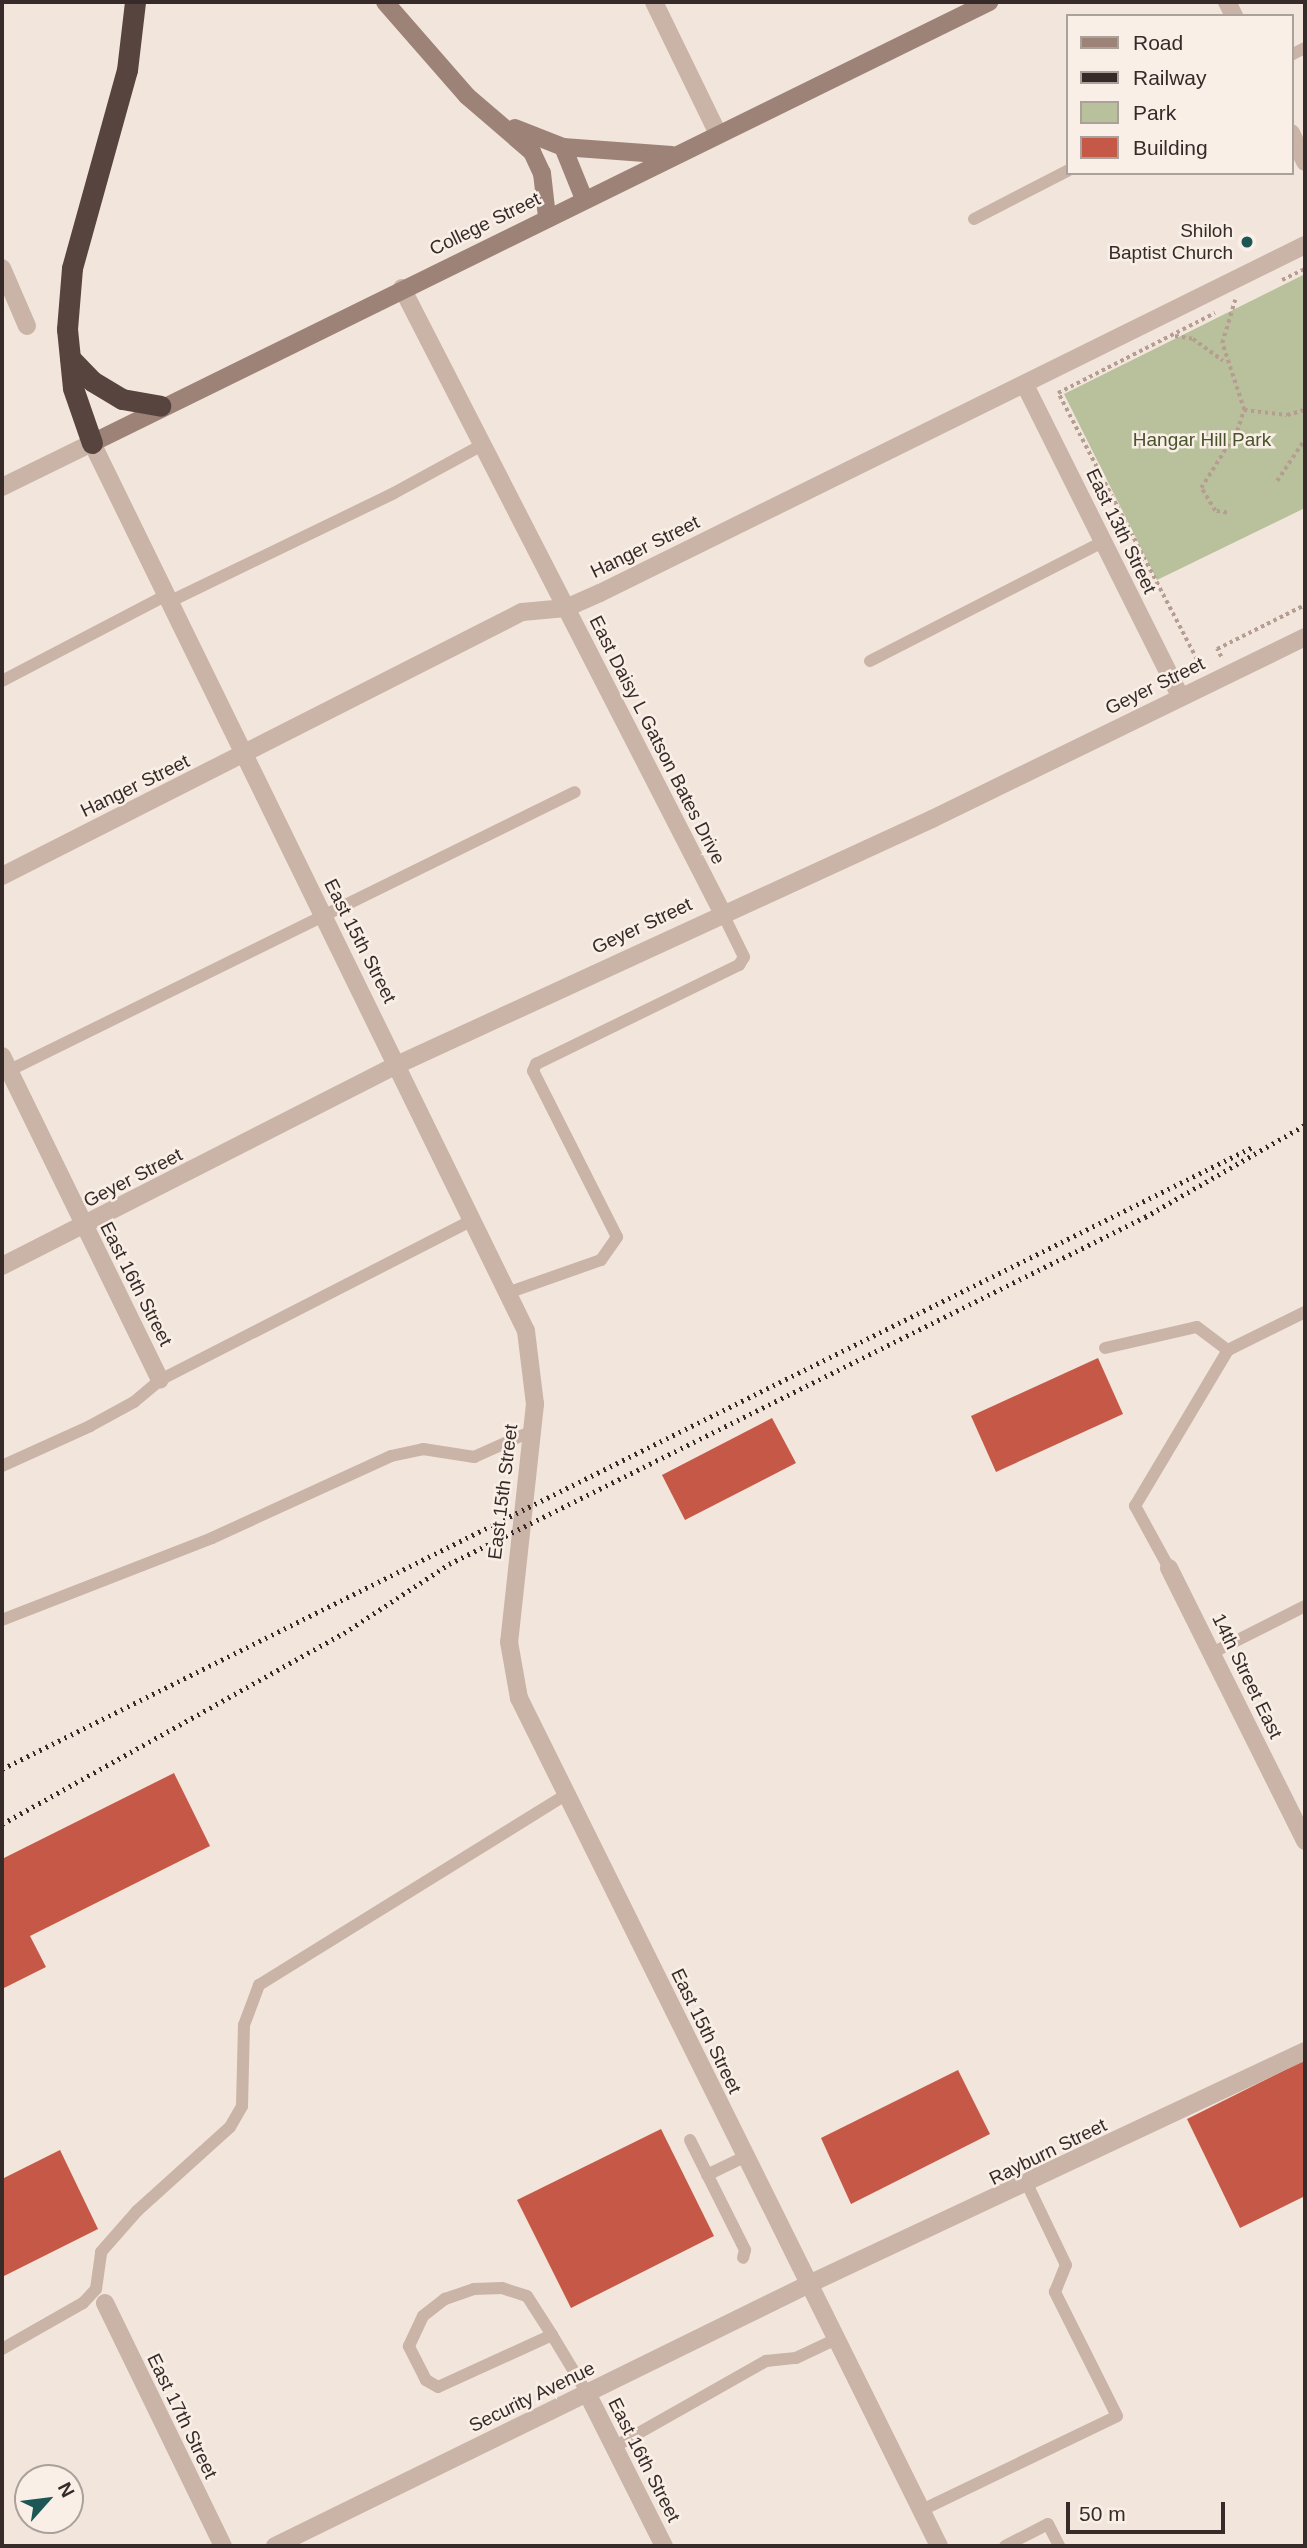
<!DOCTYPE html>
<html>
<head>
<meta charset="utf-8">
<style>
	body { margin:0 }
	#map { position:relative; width:1307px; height:2548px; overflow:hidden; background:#f2e5db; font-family:Arial,sans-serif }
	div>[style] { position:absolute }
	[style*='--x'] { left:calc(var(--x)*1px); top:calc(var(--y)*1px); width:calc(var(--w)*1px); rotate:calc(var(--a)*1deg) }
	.green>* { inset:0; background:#b8c19b }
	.building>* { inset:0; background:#c55846 }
	.path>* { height:3.5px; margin-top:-1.75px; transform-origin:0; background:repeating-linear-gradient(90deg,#b59d91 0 3.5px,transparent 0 7px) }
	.service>* { height:12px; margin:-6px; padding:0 6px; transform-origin:6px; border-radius:6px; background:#cab3a7 }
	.minor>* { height:18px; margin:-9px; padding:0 9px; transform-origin:9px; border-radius:9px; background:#cab3a7 }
	.tertiary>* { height:18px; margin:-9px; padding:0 9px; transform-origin:9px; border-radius:9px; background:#cab3a7 }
	.secondary>* { height:18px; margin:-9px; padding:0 9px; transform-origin:9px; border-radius:9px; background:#9d8278 }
	.motorway>* { height:21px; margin:-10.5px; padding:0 10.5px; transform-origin:10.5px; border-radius:10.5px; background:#57443f }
	.rail>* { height:5px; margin-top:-2.5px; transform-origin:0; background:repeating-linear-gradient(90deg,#362b28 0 2px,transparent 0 7px) }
	.dots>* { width:19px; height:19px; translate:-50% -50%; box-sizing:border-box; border:4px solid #f9efe7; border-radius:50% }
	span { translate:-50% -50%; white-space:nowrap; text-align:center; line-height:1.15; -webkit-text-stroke:5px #f9efe7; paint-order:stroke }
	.street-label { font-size:19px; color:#362b28 }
	.poi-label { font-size:19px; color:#362b28 }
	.right { translate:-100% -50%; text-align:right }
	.park-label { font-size:19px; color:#49542c }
	.frame { position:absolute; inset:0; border:4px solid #362b28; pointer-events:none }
	.legend { position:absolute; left:1066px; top:14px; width:228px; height:161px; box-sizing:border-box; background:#f9efe7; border:2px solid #aba19b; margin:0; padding:9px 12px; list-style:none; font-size:21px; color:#362b28 }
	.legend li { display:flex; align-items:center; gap:14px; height:35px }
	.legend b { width:35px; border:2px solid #aba19b }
	.north { position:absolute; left:14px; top:2464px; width:70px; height:70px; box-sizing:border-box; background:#f9efe7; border:2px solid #aba19b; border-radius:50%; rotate:62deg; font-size:19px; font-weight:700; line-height:28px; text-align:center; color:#362b28 }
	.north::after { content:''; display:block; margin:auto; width:24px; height:32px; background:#1d5755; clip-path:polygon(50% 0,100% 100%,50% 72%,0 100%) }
	.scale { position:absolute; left:1066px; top:2502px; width:159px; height:32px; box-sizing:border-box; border:4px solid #362b28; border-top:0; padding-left:9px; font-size:21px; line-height:24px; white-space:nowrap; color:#362b28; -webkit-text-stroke:5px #f9efe7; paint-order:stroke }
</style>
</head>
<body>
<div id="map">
	<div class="green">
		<div style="clip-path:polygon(1305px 274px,1305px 508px,1157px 580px,1064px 394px)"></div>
	</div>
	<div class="building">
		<div style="clip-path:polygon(1098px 1358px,1123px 1414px,996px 1472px,971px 1416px)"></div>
		<div style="clip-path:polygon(772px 1418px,796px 1463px,685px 1520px,662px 1475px)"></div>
		<div style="clip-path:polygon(174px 1773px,210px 1846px,30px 1936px,46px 1967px,2px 1989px,2px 1859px)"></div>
		<div style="clip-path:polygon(1305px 2060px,1305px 2196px,1240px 2228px,1187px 2119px)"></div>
		<div style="clip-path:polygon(958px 2070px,990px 2134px,851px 2204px,821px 2138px)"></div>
		<div style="clip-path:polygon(661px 2129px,714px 2236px,571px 2308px,517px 2200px)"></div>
		<div style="clip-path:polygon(60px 2150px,98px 2229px,2px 2277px,2px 2179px)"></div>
	</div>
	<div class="path">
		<div style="--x:1282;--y:280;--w:25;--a:-26"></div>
		<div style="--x:1175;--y:336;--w:18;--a:9"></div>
		<div style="--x:1193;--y:339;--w:37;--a:36"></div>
		<div style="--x:1244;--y:410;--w:43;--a:6.6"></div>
		<div style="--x:1287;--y:415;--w:19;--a:-16"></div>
		<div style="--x:1277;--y:481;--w:50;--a:-56.3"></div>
		<div style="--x:1227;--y:513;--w:12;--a:-171"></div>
		<div style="--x:1215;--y:511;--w:27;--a:-121"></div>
		<div style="--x:1201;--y:488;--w:67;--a:-57.7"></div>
		<div style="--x:1237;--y:431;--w:22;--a:-72"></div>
		<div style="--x:1244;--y:410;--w:71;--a:-108.2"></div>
		<div style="--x:1222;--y:343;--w:45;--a:-73.2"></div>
		<div style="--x:1221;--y:657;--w:9;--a:-117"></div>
		<div style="--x:1217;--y:649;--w:98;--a:-26.6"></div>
		<div style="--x:1200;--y:666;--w:308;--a:-117.5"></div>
		<div style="--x:1058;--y:393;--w:176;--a:-27"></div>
	</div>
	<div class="service">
		<div style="--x:1291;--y:55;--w:16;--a:-27"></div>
		<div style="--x:974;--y:219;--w:105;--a:-27.3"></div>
		<div style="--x:870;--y:661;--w:262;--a:-27.1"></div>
		<div style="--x:2;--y:681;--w:179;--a:-27.6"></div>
		<div style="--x:161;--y:598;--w:14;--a:4"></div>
		<div style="--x:175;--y:599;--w:243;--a:-25.8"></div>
		<div style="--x:394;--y:493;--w:100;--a:-28.6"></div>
		<div style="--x:4;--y:1073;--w:636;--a:-26.2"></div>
		<div style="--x:510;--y:1292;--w:96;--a:-19.4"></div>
		<div style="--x:601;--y:1260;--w:28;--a:-55"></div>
		<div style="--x:617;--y:1237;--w:186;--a:-116.8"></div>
		<div style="--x:533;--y:1071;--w:8;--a:-67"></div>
		<div style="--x:536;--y:1064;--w:226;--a:-26"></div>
		<div style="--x:739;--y:965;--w:9;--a:-58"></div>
		<div style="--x:744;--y:957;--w:50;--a:-116.1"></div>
		<div style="--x:1105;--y:1348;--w:94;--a:-12.9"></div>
		<div style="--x:1197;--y:1327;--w:39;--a:37"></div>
		<div style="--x:2;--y:1466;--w:97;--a:-24.4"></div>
		<div style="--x:90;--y:1426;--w:50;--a:-28.6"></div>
		<div style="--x:134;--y:1402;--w:34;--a:-40"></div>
		<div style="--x:160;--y:1380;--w:353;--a:-27.1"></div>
		<div style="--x:1169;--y:1568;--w:71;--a:-118.7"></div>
		<div style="--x:1135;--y:1506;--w:182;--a:-59.2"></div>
		<div style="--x:1228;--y:1350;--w:86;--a:-26.3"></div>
		<div style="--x:2;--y:1620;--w:225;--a:-21.3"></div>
		<div style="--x:212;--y:1538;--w:197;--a:-24.6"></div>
		<div style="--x:391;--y:1456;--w:33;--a:-12"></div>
		<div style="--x:423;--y:1449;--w:52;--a:8.9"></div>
		<div style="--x:474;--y:1457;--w:64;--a:-24.1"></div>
		<div style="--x:1212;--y:1653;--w:104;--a:-26.8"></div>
		<div style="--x:690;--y:2140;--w:123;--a:63.4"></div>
		<div style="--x:745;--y:2250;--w:8;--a:104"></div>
		<div style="--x:707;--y:2175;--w:41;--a:-25.9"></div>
		<div style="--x:552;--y:2335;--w:125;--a:155.5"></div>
		<div style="--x:438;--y:2387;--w:14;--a:-150"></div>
		<div style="--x:426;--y:2380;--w:38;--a:-117"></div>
		<div style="--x:409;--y:2346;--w:33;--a:-65"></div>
		<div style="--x:423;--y:2316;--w:28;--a:-38"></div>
		<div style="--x:445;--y:2299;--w:31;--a:-19"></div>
		<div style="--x:474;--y:2289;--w:28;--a:-2"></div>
		<div style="--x:502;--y:2288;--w:26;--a:18"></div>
		<div style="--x:527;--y:2296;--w:46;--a:57.3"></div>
		<div style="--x:552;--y:2335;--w:68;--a:58.9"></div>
		<div style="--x:2;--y:2349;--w:93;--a:-29.6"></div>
		<div style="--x:83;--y:2303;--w:19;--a:-47"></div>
		<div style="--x:96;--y:2289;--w:37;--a:-82"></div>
		<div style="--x:101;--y:2252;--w:55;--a:-48.7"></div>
		<div style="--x:137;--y:2211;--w:125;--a:-42.1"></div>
		<div style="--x:230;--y:2127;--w:24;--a:-60"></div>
		<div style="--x:242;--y:2106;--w:81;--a:-88.6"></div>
		<div style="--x:244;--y:2025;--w:43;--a:-69.4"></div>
		<div style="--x:259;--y:1985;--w:361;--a:-31.8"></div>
		<div style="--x:614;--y:2447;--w:175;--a:-29.5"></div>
		<div style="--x:766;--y:2361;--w:30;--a:-6"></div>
		<div style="--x:796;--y:2358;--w:42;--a:-25.3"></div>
		<div style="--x:922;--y:2510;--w:216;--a:-25.7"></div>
		<div style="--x:1117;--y:2416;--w:139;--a:-116.6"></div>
		<div style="--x:1055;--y:2292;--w:29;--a:-68"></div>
		<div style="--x:1066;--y:2265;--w:88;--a:-115.7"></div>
		<div style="--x:1005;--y:2546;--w:48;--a:-27.1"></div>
		<div style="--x:1048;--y:2524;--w:25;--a:63"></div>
	</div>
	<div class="minor">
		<div style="--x:654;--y:2;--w:144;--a:64.1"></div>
		<div style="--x:1227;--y:2;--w:16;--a:63"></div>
		<div style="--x:1291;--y:133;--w:32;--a:64"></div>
		<div style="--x:2;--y:268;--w:63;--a:66.7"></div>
		<div style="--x:402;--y:288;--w:701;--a:62.85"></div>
		<div style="--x:1025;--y:385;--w:347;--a:63.5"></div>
		<div style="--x:2;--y:487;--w:100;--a:-26.1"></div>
		<div style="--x:2;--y:876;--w:583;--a:-26.92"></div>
		<div style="--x:522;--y:612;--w:44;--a:-5.2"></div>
		<div style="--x:566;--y:608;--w:37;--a:-24"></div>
		<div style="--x:600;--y:593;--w:786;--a:-26.27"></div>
		<div style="--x:2;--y:1056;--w:360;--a:64"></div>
		<div style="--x:2;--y:1266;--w:445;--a:-27"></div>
		<div style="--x:399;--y:1064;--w:587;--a:-24.69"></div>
		<div style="--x:932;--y:819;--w:415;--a:-26"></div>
		<div style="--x:1169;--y:1568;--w:305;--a:63.5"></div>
		<div style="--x:105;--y:2303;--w:270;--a:64.1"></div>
		<div style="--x:587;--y:2393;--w:171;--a:63.3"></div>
		<div style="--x:275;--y:2546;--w:593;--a:-26.13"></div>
		<div style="--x:807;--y:2285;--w:550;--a:-25.17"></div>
	</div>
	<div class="tertiary">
		<div style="--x:92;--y:443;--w:988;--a:63.95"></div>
		<div style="--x:526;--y:1331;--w:74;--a:83"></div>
		<div style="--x:535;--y:1404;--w:239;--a:96.2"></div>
		<div style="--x:509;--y:1642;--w:57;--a:79.9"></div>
		<div style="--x:519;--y:1698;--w:946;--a:63.65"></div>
	</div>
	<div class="secondary">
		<div style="--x:385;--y:2;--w:125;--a:48.9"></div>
		<div style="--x:467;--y:96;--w:86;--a:40.7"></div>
		<div style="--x:532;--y:152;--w:23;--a:65"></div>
		<div style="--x:542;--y:173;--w:44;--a:83.5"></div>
		<div style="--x:515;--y:128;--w:52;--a:21.6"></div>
		<div style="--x:563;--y:147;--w:109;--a:4.2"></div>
		<div style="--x:563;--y:147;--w:56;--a:68"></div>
		<div style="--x:92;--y:443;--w:1000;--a:-26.18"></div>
	</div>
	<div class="motorway">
		<div style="--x:70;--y:358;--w:32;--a:46"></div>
		<div style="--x:92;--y:381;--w:35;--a:31"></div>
		<div style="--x:122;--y:399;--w:39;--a:10"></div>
		<div style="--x:92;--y:443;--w:58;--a:-109.1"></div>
		<div style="--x:73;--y:388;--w:59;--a:-95.8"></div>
		<div style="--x:67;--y:329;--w:61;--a:-85.3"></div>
		<div style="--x:72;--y:268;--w:205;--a:-74.5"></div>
		<div style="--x:127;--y:70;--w:68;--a:-83.3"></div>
	</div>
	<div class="rail">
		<div style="--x:2;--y:1769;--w:1399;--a:-26.44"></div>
		<div style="--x:2;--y:1824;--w:392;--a:-29.2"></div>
		<div style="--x:344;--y:1633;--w:126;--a:-33.3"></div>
		<div style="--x:449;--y:1564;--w:778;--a:-26.5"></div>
		<div style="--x:1145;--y:1217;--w:185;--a:-29.9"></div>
	</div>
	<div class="dots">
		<div style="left:1247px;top:242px;background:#1d5755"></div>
	</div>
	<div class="street-label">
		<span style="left:485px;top:224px;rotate:-26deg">College Street</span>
		<span style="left:1121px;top:531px;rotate:64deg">East 13th Street</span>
		<span style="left:645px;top:547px;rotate:-26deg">Hanger Street</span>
		<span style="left:1155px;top:686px;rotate:-26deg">Geyer Street</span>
		<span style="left:657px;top:740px;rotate:63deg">East Daisy L Gatson Bates Drive</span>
		<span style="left:135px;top:786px;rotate:-26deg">Hanger Street</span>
		<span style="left:642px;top:926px;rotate:-25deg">Geyer Street</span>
		<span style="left:360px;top:941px;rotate:63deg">East 15th Street</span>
		<span style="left:133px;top:1178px;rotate:-27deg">Geyer Street</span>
		<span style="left:136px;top:1284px;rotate:63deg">East 16th Street</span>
		<span style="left:503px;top:1492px;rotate:-83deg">East 15th Street</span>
		<span style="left:1247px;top:1676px;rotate:64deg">14th Street East</span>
		<span style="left:706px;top:2031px;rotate:64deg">East 15th Street</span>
		<span style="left:1048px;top:2152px;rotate:-26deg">Rayburn Street</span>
		<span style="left:532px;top:2397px;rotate:-26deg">Security Avenue</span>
		<span style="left:182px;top:2416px;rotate:64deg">East 17th Street</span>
		<span style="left:644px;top:2460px;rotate:63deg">East 16th Street</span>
	</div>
	<div class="poi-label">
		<span class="right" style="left:1233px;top:242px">Shiloh<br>Baptist Church</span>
	</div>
	<div class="park-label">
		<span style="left:1202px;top:440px">Hangar Hill Park</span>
	</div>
	<div class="frame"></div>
	<ul class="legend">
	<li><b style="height:9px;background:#9d8278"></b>Road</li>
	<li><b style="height:9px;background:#362b28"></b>Railway</li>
	<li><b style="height:19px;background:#b8c19b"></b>Park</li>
	<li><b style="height:19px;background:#c55846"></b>Building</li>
	</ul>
	<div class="north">N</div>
	<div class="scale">50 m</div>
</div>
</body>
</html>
